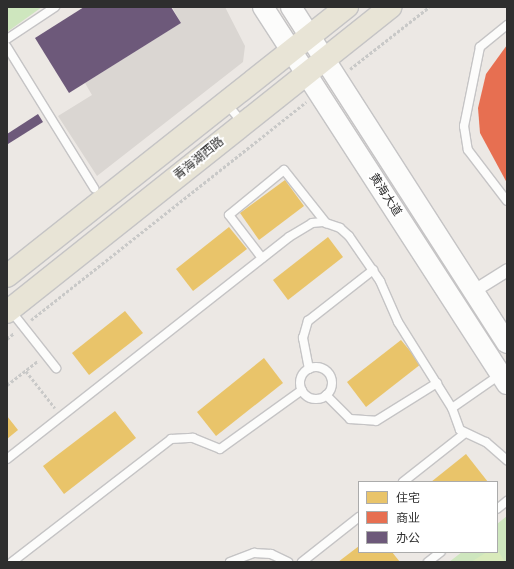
<!DOCTYPE html>
<html>
<head>
<meta charset="utf-8">
<style>
	body { margin:0 }
	#map { position:relative; width:514px; height:569px; overflow:hidden; background:#ece8e4; font-family:Jost,"Noto Sans SC",sans-serif }
	div>[style] { position:absolute }
	[style*='--x'] { left:calc(var(--x)*1px); top:calc(var(--y)*1px); width:calc(var(--w)*1px); rotate:calc(var(--a)*1deg) }
	.green>* { inset:0; background:#cee6be }
	.pitch>* { inset:0; background:#d9eabb }
	.plaza>* { inset:0; background:#dad6d2 }
	.homes>* { inset:0; background:#e9c46a }
	.shops>* { inset:0; background:#e76f51 }
	.offices>* { inset:0; background:#6d597a }
	.path>* { height:2.5px; margin-top:-1.25px; transform-origin:0; background:repeating-linear-gradient(90deg,#c9c9c8 0 3px,transparent 0 5px) }
	.roads { filter:drop-shadow(1px 0 #c5c4c5) drop-shadow(-1px 0 #c5c4c5) drop-shadow(0 1px #c5c4c5) drop-shadow(0 -1px #c5c4c5) }
	.service>* { height:8px; margin:-4px; padding:0 4px; transform-origin:4px; border-radius:4px; background:#fcfcfb }
	.service>.ring { margin:-4px; padding:0; box-sizing:content-box; background:none; border:8px solid #fcfcfb; border-radius:50% }
	.pedestrian>* { height:12px; margin:-6px; padding:0 6px; transform-origin:6px; border-radius:6px; background:#fcfcfb }
	.tertiary>* { height:20px; margin:-10px; padding:0 10px; transform-origin:10px; border-radius:10px; background:#fcfcfb }
	.primary>* { height:22px; margin:-11px; padding:0 11px; transform-origin:11px; border-radius:11px; background:#e8e4d6 }
	span { translate:-50% -50%; white-space:nowrap; text-align:center; line-height:1.15; -webkit-text-stroke:4px #fff; paint-order:stroke }
	.street-label { font-size:12px; color:#2e2e2e }
	.frame { position:absolute; inset:0; border:8px solid #2e2e2e; pointer-events:none }
	.legend { position:absolute; left:358px; top:481px; width:140px; height:72px; box-sizing:border-box; background:#fff; border:1px solid #ababab; margin:0; padding:5px 7px; list-style:none; font-size:12px; color:#2e2e2e }
	.legend li { display:flex; align-items:center; gap:8px; height:20px }
	.legend b { width:20px; border:1px solid #ababab }
</style>
</head>
<body>
<div id="map">
	<div class="green">
		<div style="clip-path:polygon(7px 7px,42px 7px,7px 32px)"></div>
		<div style="clip-path:polygon(507px 516px,507px 562px,449px 562px,462px 552px,497px 552px,497px 524px)"></div>
	</div>
	<div class="pitch">
		<div style="clip-path:polygon(497px 549px,505px 562px,471px 562px,487px 552px,497px 552px)"></div>
	</div>
	<div class="plaza">
		<div style="clip-path:polygon(172px 7px,225px 7px,245px 46px,243px 62px,97px 176px,58px 116px,92px 95px,85px 83px,181px 23px)"></div>
	</div>
	<div class="homes">
		<div style="clip-path:polygon(285px 180px,304px 206px,259px 240px,240px 213px)"></div>
		<div style="clip-path:polygon(229px 227px,247px 249px,193px 291px,176px 269px)"></div>
		<div style="clip-path:polygon(328px 237px,343px 257px,288px 300px,273px 280px)"></div>
		<div style="clip-path:polygon(125px 311px,143px 333px,89px 375px,72px 353px)"></div>
		<div style="clip-path:polygon(401px 340px,421px 364px,366px 407px,347px 382px)"></div>
		<div style="clip-path:polygon(264px 358px,283px 383px,216px 436px,197px 412px)"></div>
		<div style="clip-path:polygon(115px 411px,136px 438px,64px 494px,43px 466px)"></div>
		<div style="clip-path:polygon(7px 416px,18px 430px,7px 439px)"></div>
		<div style="clip-path:polygon(466px 454px,488px 482px,431px 482px)"></div>
		<div style="clip-path:polygon(359px 546px,359px 552px,392px 552px,400px 562px,338px 562px)"></div>
	</div>
	<div class="shops">
		<div style="clip-path:polygon(507px 45px,507px 183px,480px 133px,478px 108px,486px 74px)"></div>
	</div>
	<div class="offices">
		<div style="clip-path:polygon(84px 7px,171px 7px,181px 23px,69px 93px,35px 38px)"></div>
		<div style="clip-path:polygon(38px 114px,43px 122px,8px 144px,7px 134px)"></div>
	</div>
	<div class="path">
		<div style="--x:350;--y:69;--w:100;--a:-38.1"></div>
		<div style="--x:31;--y:320;--w:351;--a:-38.4"></div>
		<div style="--x:7;--y:339;--w:9;--a:-41"></div>
		<div style="--x:26;--y:371;--w:47;--a:51.9"></div>
		<div style="--x:7;--y:385;--w:39;--a:-38"></div>
	</div>
	<div class="roads">
		<div class="service">
			<div style="--x:507;--y:25;--w:35;--a:141"></div>
			<div style="--x:480;--y:47;--w:81;--a:101.4"></div>
			<div style="--x:464;--y:126;--w:24;--a:81"></div>
			<div style="--x:468;--y:150;--w:64;--a:52.6"></div>
			<div style="--x:7;--y:39;--w:58;--a:-33.7"></div>
			<div style="--x:7;--y:47;--w:166;--a:58.3"></div>
			<div style="--x:226;--y:103;--w:26;--a:50"></div>
			<div style="--x:262;--y:258;--w:54;--a:-127.5"></div>
			<div style="--x:229;--y:215;--w:71;--a:-39.3"></div>
			<div style="--x:284;--y:170;--w:68;--a:51.6"></div>
			<div style="--x:11;--y:311;--w:73;--a:51.7"></div>
			<div class="ring" style="left:300px;top:367px;width:24px;height:24px"></div>
			<div style="--x:309;--y:369;--w:32;--a:-101"></div>
			<div style="--x:303;--y:338;--w:18;--a:-74"></div>
			<div style="--x:308;--y:321;--w:83;--a:-38.1"></div>
			<div style="--x:326;--y:395;--w:34;--a:45"></div>
			<div style="--x:350;--y:419;--w:26;--a:4"></div>
			<div style="--x:376;--y:421;--w:72;--a:-31.9"></div>
			<div style="--x:452;--y:408;--w:60;--a:-34.8"></div>
			<div style="--x:7;--y:459;--w:359;--a:-38.2"></div>
			<div style="--x:289;--y:237;--w:27;--a:-31"></div>
			<div style="--x:312;--y:223;--w:11;--a:-5"></div>
			<div style="--x:323;--y:222;--w:18;--a:19"></div>
			<div style="--x:340;--y:228;--w:12;--a:42"></div>
			<div style="--x:349;--y:236;--w:55;--a:55.4"></div>
			<div style="--x:380;--y:281;--w:45;--a:66.3"></div>
			<div style="--x:398;--y:322;--w:102;--a:57.9"></div>
			<div style="--x:452;--y:408;--w:23;--a:70"></div>
			<div style="--x:460;--y:430;--w:29;--a:25"></div>
			<div style="--x:486;--y:442;--w:28;--a:41"></div>
			<div style="--x:403;--y:482;--w:79;--a:-38.3"></div>
			<div style="--x:497;--y:509;--w:13;--a:-39"></div>
			<div style="--x:12;--y:562;--w:201;--a:-37.7"></div>
			<div style="--x:171;--y:439;--w:22;--a:-3"></div>
			<div style="--x:193;--y:438;--w:29;--a:22"></div>
			<div style="--x:220;--y:449;--w:101;--a:-35.7"></div>
			<div style="--x:230;--y:562;--w:26;--a:-21"></div>
			<div style="--x:254;--y:553;--w:17;--a:3"></div>
			<div style="--x:271;--y:554;--w:19;--a:25"></div>
			<div style="--x:302;--y:562;--w:73;--a:-38.3"></div>
			<div style="--x:428;--y:562;--w:16;--a:-38"></div>
		</div>
		<div class="pedestrian">
			<div style="--x:474;--y:291;--w:39;--a:-32"></div>
		</div>
		<div class="tertiary">
			<div style="--x:263;--y:7;--w:449;--a:57.1"></div>
			<div style="--x:291;--y:7;--w:399;--a:57.3"></div>
		</div>
		<div class="primary">
			<div style="--x:7;--y:276;--w:434;--a:-38.4"></div>
			<div style="--x:7;--y:312;--w:490;--a:-38.5"></div>
		</div>
	</div>
	<div class="street-label">
		<span style="left:199px;top:159px;rotate:-39deg">青海湖西路</span>
		<span style="left:385px;top:195px;rotate:57deg">黄海大道</span>
	</div>
	<div class="frame"></div>
	<ul class="legend">
	<li><b style="height:11px;background:#e9c46a"></b>住宅</li>
	<li><b style="height:11px;background:#e76f51"></b>商业</li>
	<li><b style="height:11px;background:#6d597a"></b>办公</li>
	</ul>
</div>
</body>
</html>
